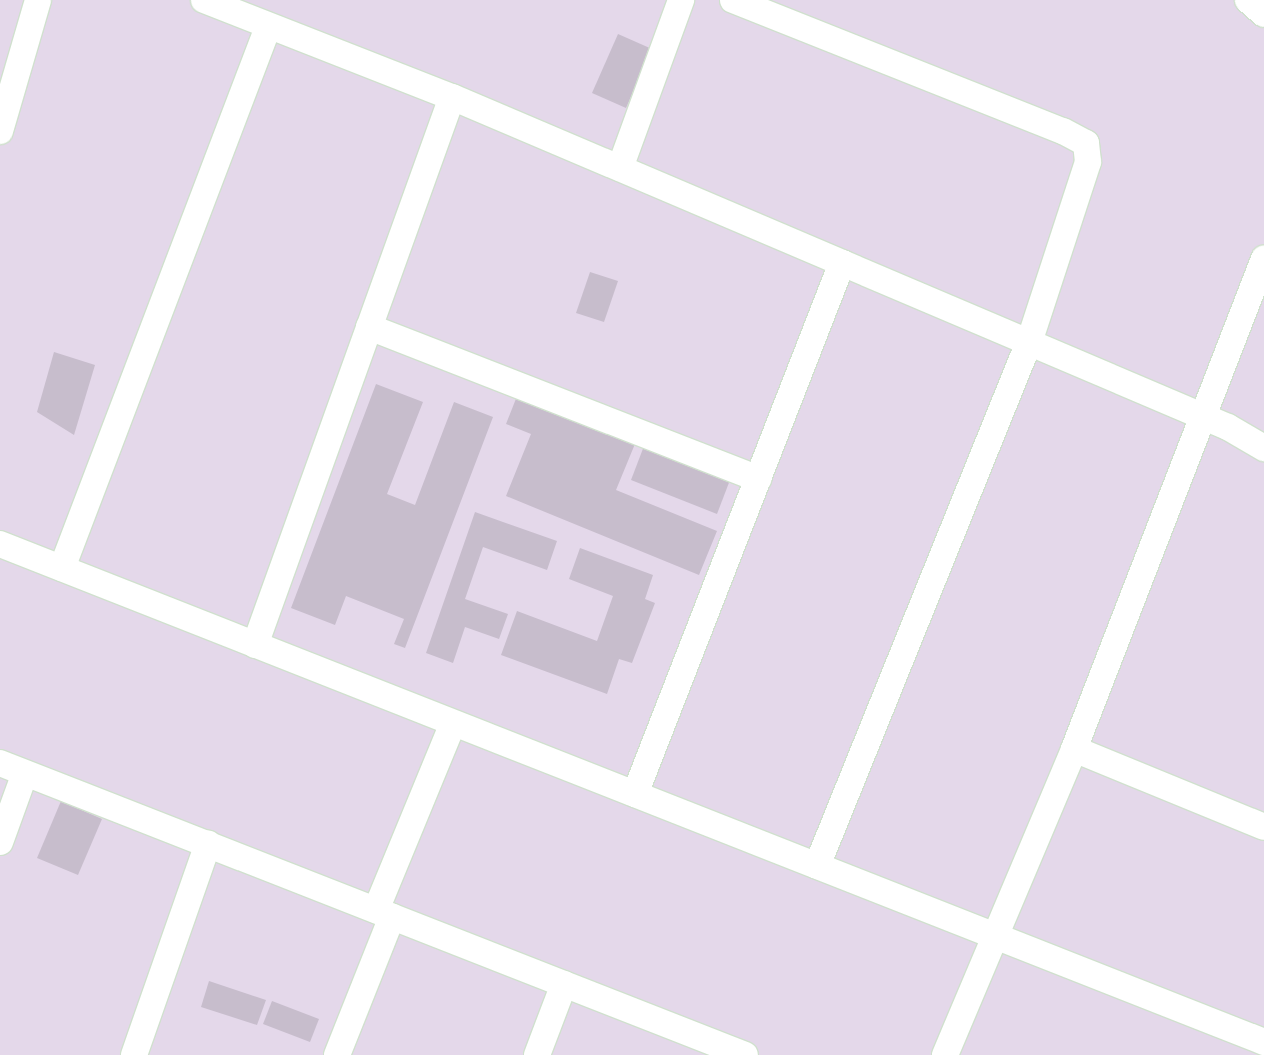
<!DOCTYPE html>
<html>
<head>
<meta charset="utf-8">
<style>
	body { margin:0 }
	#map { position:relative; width:1264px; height:1055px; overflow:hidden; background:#e4d8ea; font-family:Cabin,sans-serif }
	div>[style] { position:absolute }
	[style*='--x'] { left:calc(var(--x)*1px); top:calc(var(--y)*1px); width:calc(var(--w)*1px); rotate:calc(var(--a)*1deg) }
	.building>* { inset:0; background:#c7bdcc }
	.roads { filter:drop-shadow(1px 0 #d0e0ce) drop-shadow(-1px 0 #d0e0ce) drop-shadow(0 1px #d0e0ce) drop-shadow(0 -1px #d0e0ce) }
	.minor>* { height:26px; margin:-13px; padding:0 13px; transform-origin:13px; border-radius:13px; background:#fff }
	span { translate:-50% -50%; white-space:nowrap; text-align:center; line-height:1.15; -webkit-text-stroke:4px #fff; paint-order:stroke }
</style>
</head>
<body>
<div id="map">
	<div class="building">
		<div style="clip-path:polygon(618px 34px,652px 49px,626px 108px,592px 93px)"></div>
		<div style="clip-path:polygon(590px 272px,618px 281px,604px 322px,576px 313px)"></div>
		<div style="clip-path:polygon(54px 352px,95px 365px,74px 435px,37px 412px)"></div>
		<div style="clip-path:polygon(376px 384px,423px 402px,387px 494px,415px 505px,454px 402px,493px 417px,405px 648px,394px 644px,404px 619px,346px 596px,335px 625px,291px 608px)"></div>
		<div style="clip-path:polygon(519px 391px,637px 439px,616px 490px,717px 531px,699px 575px,506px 496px,531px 434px,506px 424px)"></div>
		<div style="clip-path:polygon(644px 446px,730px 480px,717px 514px,631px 480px)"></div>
		<div style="clip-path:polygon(475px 512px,557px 541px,547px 570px,483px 547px,465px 599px,508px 614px,499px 639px,465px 627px,453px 663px,426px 653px)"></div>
		<div style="clip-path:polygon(580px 548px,653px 575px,645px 599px,655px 603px,632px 663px,619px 659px,607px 694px,501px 655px,517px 611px,597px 641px,613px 596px,569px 579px)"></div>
		<div style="clip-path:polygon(61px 801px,102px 819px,78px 875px,37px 858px)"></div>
		<div style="clip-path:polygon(209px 981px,266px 1000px,257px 1025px,201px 1007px)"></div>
		<div style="clip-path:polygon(272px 1001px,319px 1019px,310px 1042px,263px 1024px)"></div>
	</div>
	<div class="roads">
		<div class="minor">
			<div style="--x:204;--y:0;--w:266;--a:21.4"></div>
			<div style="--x:452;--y:97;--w:843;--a:23.04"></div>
			<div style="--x:1228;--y:427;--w:42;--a:30.3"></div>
			<div style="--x:733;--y:0;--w:355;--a:21.7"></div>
			<div style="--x:1063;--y:131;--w:26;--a:28"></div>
			<div style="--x:1086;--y:143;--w:19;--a:84"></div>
			<div style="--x:1088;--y:162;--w:189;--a:108.1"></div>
			<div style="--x:1029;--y:342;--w:565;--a:112.03"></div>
			<div style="--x:1248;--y:0;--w:21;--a:41"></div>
			<div style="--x:0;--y:131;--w:136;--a:-73.8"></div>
			<div style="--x:620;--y:168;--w:179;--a:-70"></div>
			<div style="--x:369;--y:327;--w:418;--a:21.3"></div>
			<div style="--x:0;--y:544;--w:1359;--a:21.5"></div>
			<div style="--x:62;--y:568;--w:579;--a:-69.15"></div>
			<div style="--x:255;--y:645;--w:582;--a:-70.23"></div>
			<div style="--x:1074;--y:749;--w:205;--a:22.3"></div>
			<div style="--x:0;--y:763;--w:800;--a:21.4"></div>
			<div style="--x:635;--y:794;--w:570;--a:-68.7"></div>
			<div style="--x:0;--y:842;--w:73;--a:-70.1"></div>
			<div style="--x:376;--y:910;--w:202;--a:-67.6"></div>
			<div style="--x:134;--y:1055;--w:224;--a:-70.7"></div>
			<div style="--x:337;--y:1055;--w:149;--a:-68.3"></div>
			<div style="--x:537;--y:1055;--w:76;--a:-69.2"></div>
			<div style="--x:945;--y:1055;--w:332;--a:-67.1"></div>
			<div style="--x:1074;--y:749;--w:526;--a:-68.81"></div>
		</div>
	</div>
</div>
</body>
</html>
